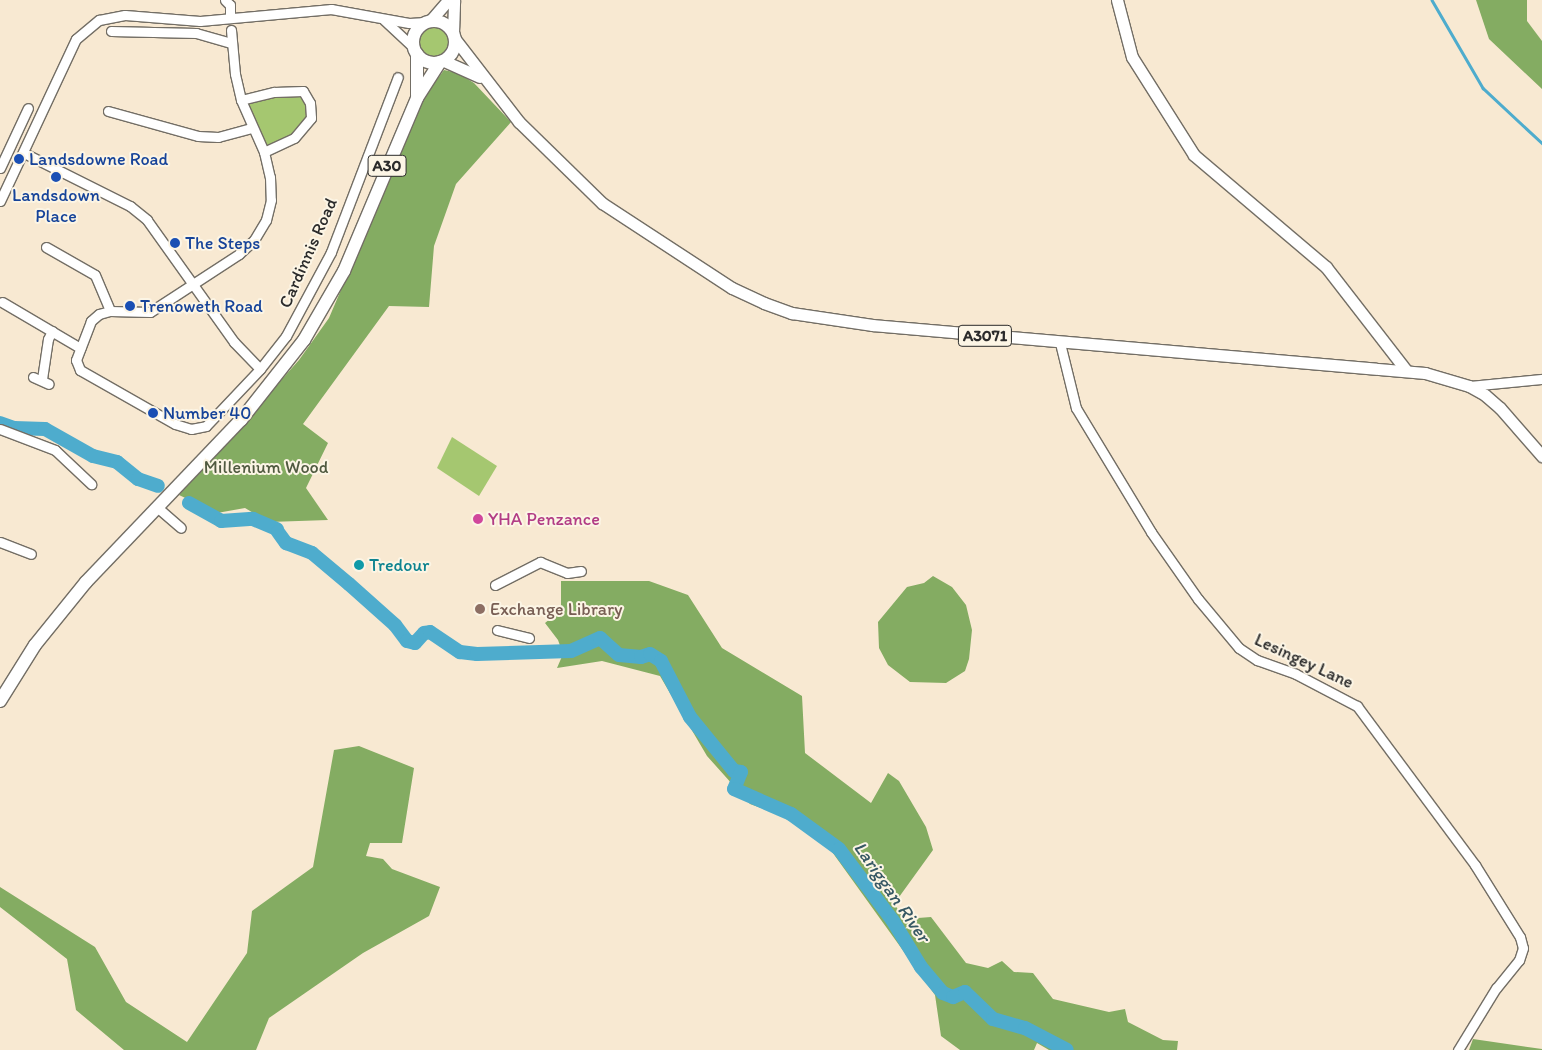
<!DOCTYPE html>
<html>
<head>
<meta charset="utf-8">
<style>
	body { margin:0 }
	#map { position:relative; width:1542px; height:1050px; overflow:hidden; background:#f8e9d2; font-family:Itim,sans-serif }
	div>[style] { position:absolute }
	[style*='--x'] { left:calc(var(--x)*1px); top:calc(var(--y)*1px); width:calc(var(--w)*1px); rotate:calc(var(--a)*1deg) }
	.green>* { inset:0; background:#a5c770 }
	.round { border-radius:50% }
	.forest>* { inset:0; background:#84ac62 }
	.stream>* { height:2.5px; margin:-1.25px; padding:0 1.25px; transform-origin:1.25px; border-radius:1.25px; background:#4eaccd }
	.river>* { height:14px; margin:-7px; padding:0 7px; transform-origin:7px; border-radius:7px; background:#4eaccd }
	.roads { filter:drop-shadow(1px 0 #736e65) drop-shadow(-1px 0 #736e65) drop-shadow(0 1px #736e65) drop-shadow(0 -1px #736e65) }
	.minor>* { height:9px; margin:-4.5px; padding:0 4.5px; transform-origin:4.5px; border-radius:4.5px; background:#fff }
	.major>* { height:11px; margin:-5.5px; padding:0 5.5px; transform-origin:5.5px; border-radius:5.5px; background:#fff }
	.highway>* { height:12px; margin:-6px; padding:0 6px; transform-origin:6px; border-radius:6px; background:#fff }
	.highway>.ring { margin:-6px; padding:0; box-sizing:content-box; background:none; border:12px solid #fff; border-radius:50% }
	.dots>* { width:14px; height:14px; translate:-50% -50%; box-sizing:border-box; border:2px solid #fcf5e5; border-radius:50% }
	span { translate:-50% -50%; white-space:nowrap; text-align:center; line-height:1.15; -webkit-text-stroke:4px #fcf5e5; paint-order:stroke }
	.shield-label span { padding:1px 4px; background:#fcf5e5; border:1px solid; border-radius:4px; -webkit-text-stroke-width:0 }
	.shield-label { font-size:16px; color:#2b2b2b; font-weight:700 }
	.transit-label { font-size:18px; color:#164399 }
	.left { translate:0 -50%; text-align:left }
	.street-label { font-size:18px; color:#2b2b2b }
	.park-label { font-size:18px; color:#505a40 }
	.hotel-label { font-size:18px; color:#b23c85 }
	.culture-label { font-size:18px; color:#0d838f }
	.education-label { font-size:18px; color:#785e54 }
	.water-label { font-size:19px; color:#375864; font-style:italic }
</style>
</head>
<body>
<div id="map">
	<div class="green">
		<div class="round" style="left:417px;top:26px;width:32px;height:32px"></div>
		<div style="clip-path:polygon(285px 95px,299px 96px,305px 103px,307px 116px,289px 140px,267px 149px,247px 104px,249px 100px)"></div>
		<div style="clip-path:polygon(452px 437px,497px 466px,479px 496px,437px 468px)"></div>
	</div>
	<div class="forest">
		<div style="clip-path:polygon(1476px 0,1527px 0,1527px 21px,1542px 41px,1542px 89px,1489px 39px)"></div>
		<div style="clip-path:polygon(444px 70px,458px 73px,474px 83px,511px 122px,456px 184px,434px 246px,429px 307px,389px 306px,303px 424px,328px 443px,306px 488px,328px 520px,269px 522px,245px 508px,217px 513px,179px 495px,299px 360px,329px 318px,422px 100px)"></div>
		<div style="clip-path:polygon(933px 576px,952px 587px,966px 605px,972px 630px,969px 659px,965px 671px,946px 683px,910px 682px,888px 665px,879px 648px,878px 622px,907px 587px,924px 583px)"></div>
		<div style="clip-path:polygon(561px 581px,649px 581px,688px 595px,722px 648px,802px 696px,805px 753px,871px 803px,888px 773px,899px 781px,926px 827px,933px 850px,894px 904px,905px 919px,931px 917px,966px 963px,988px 968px,1002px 961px,1014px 972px,1033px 973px,1053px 999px,1109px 1012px,1125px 1009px,1128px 1022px,1163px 1040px,1178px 1041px,1177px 1050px,1049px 1050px,1037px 1043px,1034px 1050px,960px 1050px,941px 1036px,935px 995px,830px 849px,789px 818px,750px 804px,707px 756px,660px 676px,602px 661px,557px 668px,563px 654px,558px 640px,545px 623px,561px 610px)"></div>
		<div style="clip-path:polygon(359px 746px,414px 768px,402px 843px,370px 843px,366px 856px,383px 859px,392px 869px,440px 887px,429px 916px,363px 953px,269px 1018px,256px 1050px,124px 1050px,76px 1010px,67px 959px,0 907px,0 887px,95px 947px,126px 1002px,187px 1042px,247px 953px,252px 911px,313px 867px,334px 750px)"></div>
		<div style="clip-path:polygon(1473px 1039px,1542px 1049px,1542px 1050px,1469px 1050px)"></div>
	</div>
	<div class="stream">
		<div style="--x:1432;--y:0;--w:102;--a:59.9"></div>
		<div style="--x:1483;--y:88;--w:81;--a:43"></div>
	</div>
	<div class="river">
		<div style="--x:0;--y:423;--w:15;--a:20"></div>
		<div style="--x:14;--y:428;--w:31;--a:2"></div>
		<div style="--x:45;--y:429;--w:55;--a:29.4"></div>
		<div style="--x:93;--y:456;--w:25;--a:14"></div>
		<div style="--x:117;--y:462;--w:27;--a:39"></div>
		<div style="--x:138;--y:479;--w:21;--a:19"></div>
		<div style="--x:189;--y:503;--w:37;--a:29"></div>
		<div style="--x:221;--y:521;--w:32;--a:-4"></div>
		<div style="--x:253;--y:519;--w:26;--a:23"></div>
		<div style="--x:278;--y:532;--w:14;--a:54"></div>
		<div style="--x:286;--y:543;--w:28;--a:21"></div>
		<div style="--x:312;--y:553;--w:48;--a:40"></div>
		<div style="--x:349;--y:584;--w:62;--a:41.7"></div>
		<div style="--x:395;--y:625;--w:20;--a:53"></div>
		<div style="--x:407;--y:641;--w:8;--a:14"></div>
		<div style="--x:415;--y:643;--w:13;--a:-48"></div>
		<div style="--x:424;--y:633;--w:6;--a:-9"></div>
		<div style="--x:430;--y:632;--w:36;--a:34"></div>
		<div style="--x:460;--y:652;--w:17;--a:7"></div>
		<div style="--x:477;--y:654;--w:94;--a:-1.8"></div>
		<div style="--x:571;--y:651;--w:32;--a:-24"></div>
		<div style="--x:600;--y:638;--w:25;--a:42"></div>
		<div style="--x:619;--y:655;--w:22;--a:5"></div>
		<div style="--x:641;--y:657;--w:9;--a:-18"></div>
		<div style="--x:650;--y:654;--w:13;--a:32"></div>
		<div style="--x:661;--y:661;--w:63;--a:62.6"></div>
		<div style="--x:690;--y:717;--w:70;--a:50.8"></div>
		<div style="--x:734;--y:771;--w:7;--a:8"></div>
		<div style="--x:741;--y:772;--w:18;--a:112"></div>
		<div style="--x:734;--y:789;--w:62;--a:23.7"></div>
		<div style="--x:791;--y:814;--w:59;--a:36.1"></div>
		<div style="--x:839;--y:849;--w:90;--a:53.1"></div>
		<div style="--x:893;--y:921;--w:54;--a:58.7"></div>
		<div style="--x:921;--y:967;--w:34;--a:50"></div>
		<div style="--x:943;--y:993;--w:11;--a:22"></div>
		<div style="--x:953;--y:997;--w:13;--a:-23"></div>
		<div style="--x:965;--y:992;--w:39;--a:44"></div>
		<div style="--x:993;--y:1019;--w:33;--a:16"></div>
		<div style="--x:1025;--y:1028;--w:47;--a:27.6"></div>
	</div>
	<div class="roads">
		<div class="minor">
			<div style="--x:225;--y:0;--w:7;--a:45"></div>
			<div style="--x:230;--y:5;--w:13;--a:90"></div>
			<div style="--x:384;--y:20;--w:40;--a:43"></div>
			<div style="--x:231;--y:30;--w:44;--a:84.8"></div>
			<div style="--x:235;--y:74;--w:27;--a:77"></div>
			<div style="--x:241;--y:100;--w:57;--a:66.1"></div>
			<div style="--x:264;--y:152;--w:26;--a:77"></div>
			<div style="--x:270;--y:177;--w:23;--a:88"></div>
			<div style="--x:271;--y:200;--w:21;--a:104"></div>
			<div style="--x:266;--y:220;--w:23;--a:121"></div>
			<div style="--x:254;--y:240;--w:21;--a:137"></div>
			<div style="--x:239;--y:254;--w:106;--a:146.9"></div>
			<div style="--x:150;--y:312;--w:40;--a:-178.6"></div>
			<div style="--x:110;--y:311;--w:11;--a:165"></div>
			<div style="--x:99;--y:314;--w:11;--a:139"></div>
			<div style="--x:91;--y:321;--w:42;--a:111"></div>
			<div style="--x:76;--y:360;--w:11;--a:68"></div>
			<div style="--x:80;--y:370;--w:109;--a:29.6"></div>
			<div style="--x:175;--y:424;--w:17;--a:17"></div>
			<div style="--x:191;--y:429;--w:15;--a:-11"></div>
			<div style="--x:206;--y:426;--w:79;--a:-46.5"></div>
			<div style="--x:260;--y:369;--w:42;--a:-51.8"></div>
			<div style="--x:286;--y:336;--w:95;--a:-61.8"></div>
			<div style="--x:331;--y:252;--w:187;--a:-69.1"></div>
			<div style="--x:111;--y:31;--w:85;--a:1.3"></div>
			<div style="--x:196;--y:33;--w:36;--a:16"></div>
			<div style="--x:241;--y:100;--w:34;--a:-14"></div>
			<div style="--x:274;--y:92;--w:29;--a:-2"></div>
			<div style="--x:303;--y:91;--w:14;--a:60"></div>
			<div style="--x:310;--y:103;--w:15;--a:86"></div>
			<div style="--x:311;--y:118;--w:26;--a:130"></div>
			<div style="--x:294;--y:138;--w:33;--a:155"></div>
			<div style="--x:108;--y:111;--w:93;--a:15.5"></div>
			<div style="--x:198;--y:136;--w:20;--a:3"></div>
			<div style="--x:218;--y:137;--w:35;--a:-15"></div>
			<div style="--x:24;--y:153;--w:119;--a:26.6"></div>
			<div style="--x:130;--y:206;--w:22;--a:39"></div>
			<div style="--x:147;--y:220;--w:150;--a:54.5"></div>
			<div style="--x:234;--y:342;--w:37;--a:46"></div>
			<div style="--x:0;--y:168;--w:66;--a:-65"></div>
			<div style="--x:0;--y:201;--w:179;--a:-64.9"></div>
			<div style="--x:76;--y:39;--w:30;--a:-40"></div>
			<div style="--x:99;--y:20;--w:26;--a:-11"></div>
			<div style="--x:125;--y:15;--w:75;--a:4.6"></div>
			<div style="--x:200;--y:21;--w:132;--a:-5.2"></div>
			<div style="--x:331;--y:9;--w:79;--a:10.2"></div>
			<div style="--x:409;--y:23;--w:17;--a:-3"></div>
			<div style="--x:46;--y:247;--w:56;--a:29.7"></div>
			<div style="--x:95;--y:275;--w:39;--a:67"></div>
			<div style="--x:2;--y:302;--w:91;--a:30.5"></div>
			<div style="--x:1060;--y:343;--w:67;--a:76.2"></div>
			<div style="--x:1076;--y:408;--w:145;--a:58.8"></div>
			<div style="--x:1151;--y:532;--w:82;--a:55"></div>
			<div style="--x:1198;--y:599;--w:64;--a:50.1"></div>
			<div style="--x:1239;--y:648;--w:22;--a:34"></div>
			<div style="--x:1257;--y:660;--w:41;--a:19.7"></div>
			<div style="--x:1296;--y:674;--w:69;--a:27.7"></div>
			<div style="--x:1357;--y:706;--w:198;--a:53.4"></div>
			<div style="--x:1475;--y:865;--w:85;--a:58"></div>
			<div style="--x:1520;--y:937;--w:11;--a:75"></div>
			<div style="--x:1523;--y:948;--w:13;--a:108"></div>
			<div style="--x:1519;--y:960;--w:36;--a:129"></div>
			<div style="--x:1496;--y:988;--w:73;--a:121.5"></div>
			<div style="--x:33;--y:377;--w:17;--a:24"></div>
			<div style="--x:42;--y:379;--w:40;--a:-81.5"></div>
			<div style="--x:48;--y:339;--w:9;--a:-63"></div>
			<div style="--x:1469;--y:386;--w:73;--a:-5.5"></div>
			<div style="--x:0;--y:429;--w:59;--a:20.9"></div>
			<div style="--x:55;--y:450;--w:50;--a:43.4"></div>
			<div style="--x:158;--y:508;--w:30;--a:41"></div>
			<div style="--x:0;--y:542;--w:33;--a:21"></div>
			<div style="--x:495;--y:585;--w:51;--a:-27.1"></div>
			<div style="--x:540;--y:562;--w:29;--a:22"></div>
			<div style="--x:567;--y:573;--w:14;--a:-8"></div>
			<div style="--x:497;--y:630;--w:33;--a:14"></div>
		</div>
		<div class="major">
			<div style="--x:1117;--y:0;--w:59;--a:75.3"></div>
			<div style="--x:1132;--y:57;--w:116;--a:57.7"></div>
			<div style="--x:1194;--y:155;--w:173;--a:40.3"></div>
			<div style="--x:1326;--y:267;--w:130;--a:52.2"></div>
			<div style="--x:430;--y:21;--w:28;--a:-49"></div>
			<div style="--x:453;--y:33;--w:33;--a:-88"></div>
			<div style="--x:455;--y:39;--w:105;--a:52.4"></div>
			<div style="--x:519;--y:122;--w:116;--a:44.3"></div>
			<div style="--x:602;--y:203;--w:155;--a:33.2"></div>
			<div style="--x:732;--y:288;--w:35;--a:25"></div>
			<div style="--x:764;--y:303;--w:30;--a:20"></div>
			<div style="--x:792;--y:313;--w:81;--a:8.5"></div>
			<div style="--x:872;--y:325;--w:555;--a:4.96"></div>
			<div style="--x:1425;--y:373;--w:46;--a:16.5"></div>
			<div style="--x:1469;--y:386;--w:18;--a:29"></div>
			<div style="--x:1485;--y:395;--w:20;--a:41"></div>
			<div style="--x:1500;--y:408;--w:64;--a:48.8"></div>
			<div style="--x:444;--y:61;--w:39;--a:24"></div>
		</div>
		<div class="highway">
			<div class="ring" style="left:413px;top:21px;width:30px;height:30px"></div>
			<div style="--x:417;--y:54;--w:41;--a:90"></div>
			<div style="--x:0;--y:701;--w:66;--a:-58"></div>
			<div style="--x:35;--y:645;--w:81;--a:-51"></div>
			<div style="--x:86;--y:582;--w:224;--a:-46.3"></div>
			<div style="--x:241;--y:420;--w:102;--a:-51.8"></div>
			<div style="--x:304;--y:340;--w:80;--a:-59.9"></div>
			<div style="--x:344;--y:271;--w:188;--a:-67.1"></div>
			<div style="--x:417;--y:98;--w:43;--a:-57.4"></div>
		</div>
	</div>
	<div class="dots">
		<div style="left:19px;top:159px;background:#1a4fb4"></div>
		<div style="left:56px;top:177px;background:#1a4fb4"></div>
		<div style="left:175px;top:243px;background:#1a4fb4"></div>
		<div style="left:130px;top:306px;background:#1a4fb4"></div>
		<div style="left:153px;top:413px;background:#1a4fb4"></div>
		<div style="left:478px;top:519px;background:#d1479c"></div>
		<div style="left:359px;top:565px;background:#0f9aa8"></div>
		<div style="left:480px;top:609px;background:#8d6e63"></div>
	</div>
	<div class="shield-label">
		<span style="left:387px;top:166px">A30</span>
		<span style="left:985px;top:336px">A3071</span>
	</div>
	<div class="transit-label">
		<span class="left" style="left:29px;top:159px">Landsdowne Road</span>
		<span style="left:56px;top:206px">Landsdown<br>Place</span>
		<span class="left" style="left:185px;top:243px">The Steps</span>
		<span class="left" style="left:140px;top:306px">Trenoweth Road</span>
		<span class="left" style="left:163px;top:413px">Number 40</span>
	</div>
	<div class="street-label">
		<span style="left:308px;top:253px;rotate:-66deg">Cardinnis Road</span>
		<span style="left:1304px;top:661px;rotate:25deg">Lesingey Lane</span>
	</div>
	<div class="park-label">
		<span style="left:266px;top:467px">Millenium Wood</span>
	</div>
	<div class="hotel-label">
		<span class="left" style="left:488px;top:519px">YHA Penzance</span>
	</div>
	<div class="culture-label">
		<span class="left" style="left:369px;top:565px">Tredour</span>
	</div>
	<div class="education-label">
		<span class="left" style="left:490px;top:609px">Exchange Library</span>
	</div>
	<div class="water-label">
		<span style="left:892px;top:892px;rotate:55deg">Lariggan River</span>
	</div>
</div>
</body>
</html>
